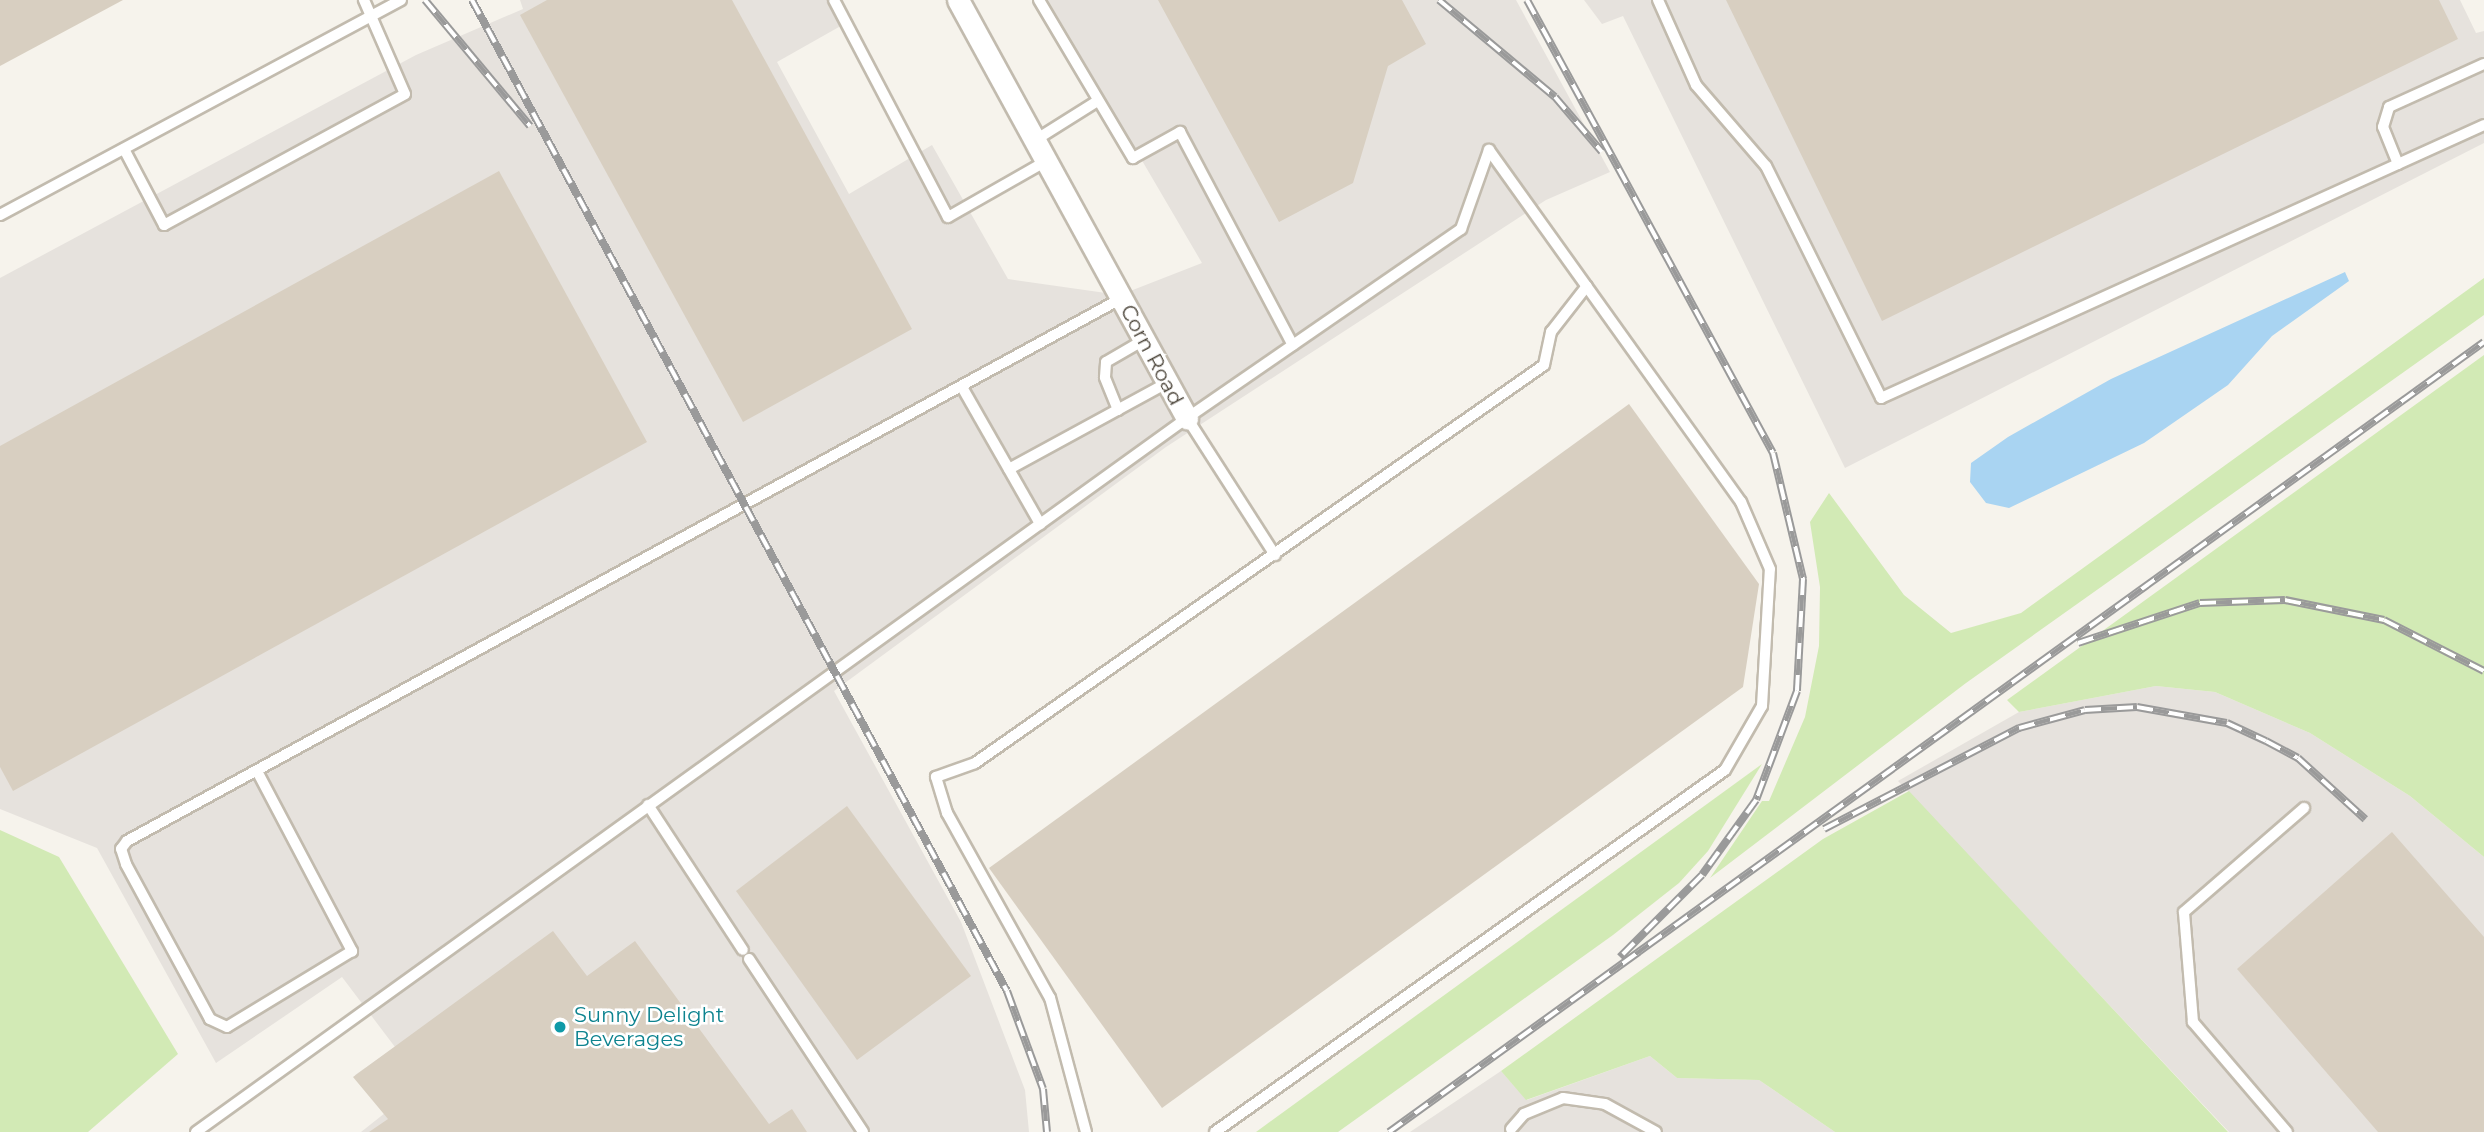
<!DOCTYPE html>
<html>
<head>
<meta charset="utf-8">
<style>
	body { margin:0 }
	#map { position:relative; width:2484px; height:1132px; overflow:hidden; background:#f6f3ec; font-family:Montserrat,sans-serif }
	div>[style] { position:absolute }
	[style*='--x'] { left:calc(var(--x)*1px); top:calc(var(--y)*1px); width:calc(var(--w)*1px); rotate:calc(var(--a)*1deg) }
	.industrial>* { inset:0; background:#e6e2dd }
	.green>* { inset:0; background:#d2eab5 }
	.water>* { inset:0; background:#a9d4f2 }
	.building>* { inset:0; background:#d8cfc1 }
	.roads { filter:drop-shadow(2px 0 #c2bbae) drop-shadow(-2px 0 #c2bbae) drop-shadow(0 2px #c2bbae) drop-shadow(0 -2px #c2bbae) }
	.lane>* { height:10px; margin:-5px; padding:0 5px; transform-origin:5px; border-radius:5px; background:#fff }
	.street>* { height:21px; margin:-10.5px; padding:0 10.5px; transform-origin:10.5px; border-radius:10.5px; background:#fff }
	.rail>* { height:8px; margin-top:-4px; transform-origin:0; background:repeating-linear-gradient(90deg,#fff 0 16px,#9a9a9a 0 32px); box-sizing:border-box; border-block:2px solid #9a9a9a }
	.dots>* { width:19px; height:19px; translate:-50% -50%; box-sizing:border-box; border:4px solid #fff; border-radius:50% }
	span { translate:-50% -50%; white-space:nowrap; text-align:center; line-height:1.15; -webkit-text-stroke:5px #fff; paint-order:stroke }
	.street-label { font-size:21px; color:#4b4439 }
	.culture-label { font-size:21px; color:#0d838f }
	.left { translate:0 -50%; text-align:left }
</style>
</head>
<body>
<div id="map">
	<div class="industrial">
		<div style="clip-path:polygon(520px 0,833px 0,846px 23px,777px 62px,849px 194px,932px 145px,1008px 279px,1120px 295px,1202px 263px,1048px 0,1516px 0,1610px 172px,1546px 200px,1166px 447px,834px 691px,961px 922px,1025px 1090px,1029px 1132px,361px 1132px,385px 1113px,355px 1075px,395px 1047px,342px 977px,216px 1063px,97px 848px,0 809px,0 278px,416px 55px,523px 9px)"></div>
		<div style="clip-path:polygon(1584px 0,2460px 0,2476px 33px,2484px 31px,2484px 143px,1845px 468px,1623px 16px,1602px 24px)"></div>
		<div style="clip-path:polygon(2156px 686px,2215px 692px,2310px 733px,2410px 796px,2484px 857px,2484px 1132px,2229px 1132px,1898px 781px,2019px 712px)"></div>
		<div style="clip-path:polygon(1650px 1056px,1677px 1078px,1759px 1080px,1835px 1132px,1410px 1132px,1501px 1071px,1527px 1100px)"></div>
	</div>
	<div class="green">
		<div style="clip-path:polygon(2484px 278px,2484px 315px,1966px 683px,1710px 878px,1762px 801px,1769px 801px,1805px 717px,1819px 646px,1820px 587px,1810px 522px,1829px 493px,1904px 595px,1951px 633px,2021px 613px)"></div>
		<div style="clip-path:polygon(2484px 355px,2484px 857px,2410px 796px,2310px 733px,2215px 692px,2156px 686px,2019px 712px,2007px 700px)"></div>
		<div style="clip-path:polygon(1762px 764px,1708px 851px,1679px 883px,1613px 935px,1338px 1132px,1256px 1132px)"></div>
		<div style="clip-path:polygon(1909px 791px,2228px 1132px,1835px 1132px,1759px 1080px,1677px 1078px,1650px 1056px,1526px 1100px,1501px 1071px,1823px 839px)"></div>
		<div style="clip-path:polygon(0 830px,59px 857px,178px 1054px,88px 1132px,0 1132px)"></div>
	</div>
	<div class="water">
		<div style="clip-path:polygon(2345px 272px,2349px 281px,2272px 336px,2228px 385px,2144px 443px,2009px 508px,1986px 503px,1970px 482px,1971px 463px,2008px 437px,2111px 379px)"></div>
	</div>
	<div class="building">
		<div style="clip-path:polygon(0 0,123px 0,0 66px)"></div>
		<div style="clip-path:polygon(547px 0,732px 0,912px 329px,743px 422px,520px 15px)"></div>
		<div style="clip-path:polygon(1158px 0,1402px 0,1426px 44px,1388px 66px,1353px 183px,1279px 222px)"></div>
		<div style="clip-path:polygon(1726px 0,2439px 0,2458px 39px,1882px 321px)"></div>
		<div style="clip-path:polygon(499px 171px,647px 442px,13px 791px,0 767px,0 446px)"></div>
		<div style="clip-path:polygon(1629px 404px,1759px 584px,1743px 687px,1162px 1108px,989px 868px)"></div>
		<div style="clip-path:polygon(847px 806px,971px 976px,857px 1060px,736px 891px)"></div>
		<div style="clip-path:polygon(2392px 832px,2484px 937px,2484px 1132px,2378px 1132px,2237px 969px)"></div>
		<div style="clip-path:polygon(553px 931px,587px 976px,635px 941px,769px 1124px,792px 1109px,807px 1132px,369px 1132px,388px 1119px,353px 1077px)"></div>
	</div>
	<div class="roads">
		<div class="lane">
			<div style="--x:834;--y:0;--w:245;--a:62.3"></div>
			<div style="--x:948;--y:217;--w:115;--a:-29.7"></div>
			<div style="--x:1039;--y:0;--w:184;--a:59.3"></div>
			<div style="--x:1133;--y:158;--w:54;--a:-29"></div>
			<div style="--x:1180;--y:132;--w:241;--a:62.1"></div>
			<div style="--x:1658;--y:0;--w:93;--a:65.9"></div>
			<div style="--x:1696;--y:85;--w:107;--a:49.2"></div>
			<div style="--x:1766;--y:166;--w:259;--a:63.6"></div>
			<div style="--x:1881;--y:398;--w:662;--a:-24.36"></div>
			<div style="--x:1037;--y:139;--w:70;--a:-32.1"></div>
			<div style="--x:124;--y:149;--w:86;--a:62.2"></div>
			<div style="--x:164;--y:225;--w:274;--a:-28.5"></div>
			<div style="--x:405;--y:94;--w:103;--a:-113.6"></div>
			<div style="--x:2398;--y:164;--w:40;--a:-112"></div>
			<div style="--x:2383;--y:127;--w:21;--a:-73"></div>
			<div style="--x:2389;--y:107;--w:104;--a:-24.4"></div>
			<div style="--x:0;--y:215;--w:455;--a:-28.2"></div>
			<div style="--x:962;--y:387;--w:158;--a:60.3"></div>
			<div style="--x:1118;--y:410;--w:35;--a:-112"></div>
			<div style="--x:1105;--y:377;--w:15;--a:-86"></div>
			<div style="--x:1106;--y:362;--w:44;--a:-30.1"></div>
			<div style="--x:1187;--y:418;--w:163;--a:57.3"></div>
			<div style="--x:1009;--y:469;--w:180;--a:-28.6"></div>
			<div style="--x:257;--y:771;--w:204;--a:62.2"></div>
			<div style="--x:352;--y:951;--w:146;--a:148.7"></div>
			<div style="--x:227;--y:1027;--w:19;--a:-155"></div>
			<div style="--x:210;--y:1019;--w:176;--a:-118.5"></div>
			<div style="--x:126;--y:864;--w:16;--a:-108"></div>
			<div style="--x:121;--y:849;--w:10;--a:-53"></div>
			<div style="--x:127;--y:841;--w:1134;--a:-28.62"></div>
			<div style="--x:648;--y:805;--w:173;--a:56.8"></div>
			<div style="--x:749;--y:959;--w:207;--a:56.6"></div>
			<div style="--x:1511;--y:1129;--w:20;--a:-49"></div>
			<div style="--x:1524;--y:1114;--w:42;--a:-22.3"></div>
			<div style="--x:1563;--y:1098;--w:42;--a:8.1"></div>
			<div style="--x:1605;--y:1104;--w:58;--a:28.8"></div>
			<div style="--x:196;--y:1132;--w:1221;--a:-35.77"></div>
			<div style="--x:1187;--y:418;--w:333;--a:-34.6"></div>
			<div style="--x:1461;--y:229;--w:84;--a:-70.5"></div>
			<div style="--x:1086;--y:1132;--w:139;--a:-105"></div>
			<div style="--x:1050;--y:998;--w:212;--a:-119.1"></div>
			<div style="--x:947;--y:813;--w:38;--a:-107"></div>
			<div style="--x:936;--y:777;--w:41;--a:-19.7"></div>
			<div style="--x:975;--y:763;--w:694;--a:-34.97"></div>
			<div style="--x:1544;--y:365;--w:34;--a:-78"></div>
			<div style="--x:1551;--y:332;--w:58;--a:-52"></div>
			<div style="--x:1215;--y:1132;--w:625;--a:-35.37"></div>
			<div style="--x:1725;--y:770;--w:74;--a:-60"></div>
			<div style="--x:1762;--y:706;--w:137;--a:-86.7"></div>
			<div style="--x:1770;--y:569;--w:73;--a:-113.4"></div>
			<div style="--x:1741;--y:502;--w:433;--a:-125.6"></div>
			<div style="--x:2287;--y:1132;--w:145;--a:-130.5"></div>
			<div style="--x:2193;--y:1022;--w:110;--a:-94.7"></div>
			<div style="--x:2184;--y:912;--w:159;--a:-40.9"></div>
		</div>
		<div class="street">
			<div style="--x:958;--y:0;--w:477;--a:61.3"></div>
		</div>
	</div>
	<div class="rail">
		<div style="--x:425;--y:0;--w:164;--a:50.2"></div>
		<div style="--x:472;--y:0;--w:1126;--a:61.64"></div>
		<div style="--x:1007;--y:991;--w:104;--a:69.8"></div>
		<div style="--x:1043;--y:1089;--w:43;--a:84.7"></div>
		<div style="--x:1439;--y:0;--w:151;--a:39.9"></div>
		<div style="--x:1555;--y:97;--w:72;--a:49.5"></div>
		<div style="--x:1527;--y:0;--w:515;--a:61.5"></div>
		<div style="--x:1773;--y:453;--w:130;--a:76.6"></div>
		<div style="--x:1803;--y:579;--w:112;--a:93.1"></div>
		<div style="--x:1797;--y:691;--w:116;--a:110.6"></div>
		<div style="--x:1756;--y:800;--w:92;--a:125.8"></div>
		<div style="--x:1702;--y:875;--w:116;--a:135"></div>
		<div style="--x:2078;--y:643;--w:128;--a:-18.2"></div>
		<div style="--x:2200;--y:603;--w:85;--a:-2"></div>
		<div style="--x:2285;--y:600;--w:101;--a:11.4"></div>
		<div style="--x:2384;--y:620;--w:112;--a:27"></div>
		<div style="--x:1824;--y:829;--w:220;--a:-27.4"></div>
		<div style="--x:2019;--y:728;--w:68;--a:-15.3"></div>
		<div style="--x:2085;--y:710;--w:52;--a:-3.3"></div>
		<div style="--x:2137;--y:707;--w:91;--a:10.1"></div>
		<div style="--x:2227;--y:723;--w:43;--a:24.8"></div>
		<div style="--x:2266;--y:741;--w:36;--a:28"></div>
		<div style="--x:2298;--y:758;--w:91;--a:42.3"></div>
		<div style="--x:1389;--y:1132;--w:1350;--a:-35.81"></div>
	</div>
	<div class="dots">
		<div style="left:560px;top:1027px;background:#0f9aa8"></div>
	</div>
	<div class="street-label">
		<span style="left:1152px;top:355px;rotate:62deg">Corn Road</span>
	</div>
	<div class="culture-label">
		<span class="left" style="left:574px;top:1027px">Sunny Delight<br>Beverages</span>
	</div>
</div>
</body>
</html>
